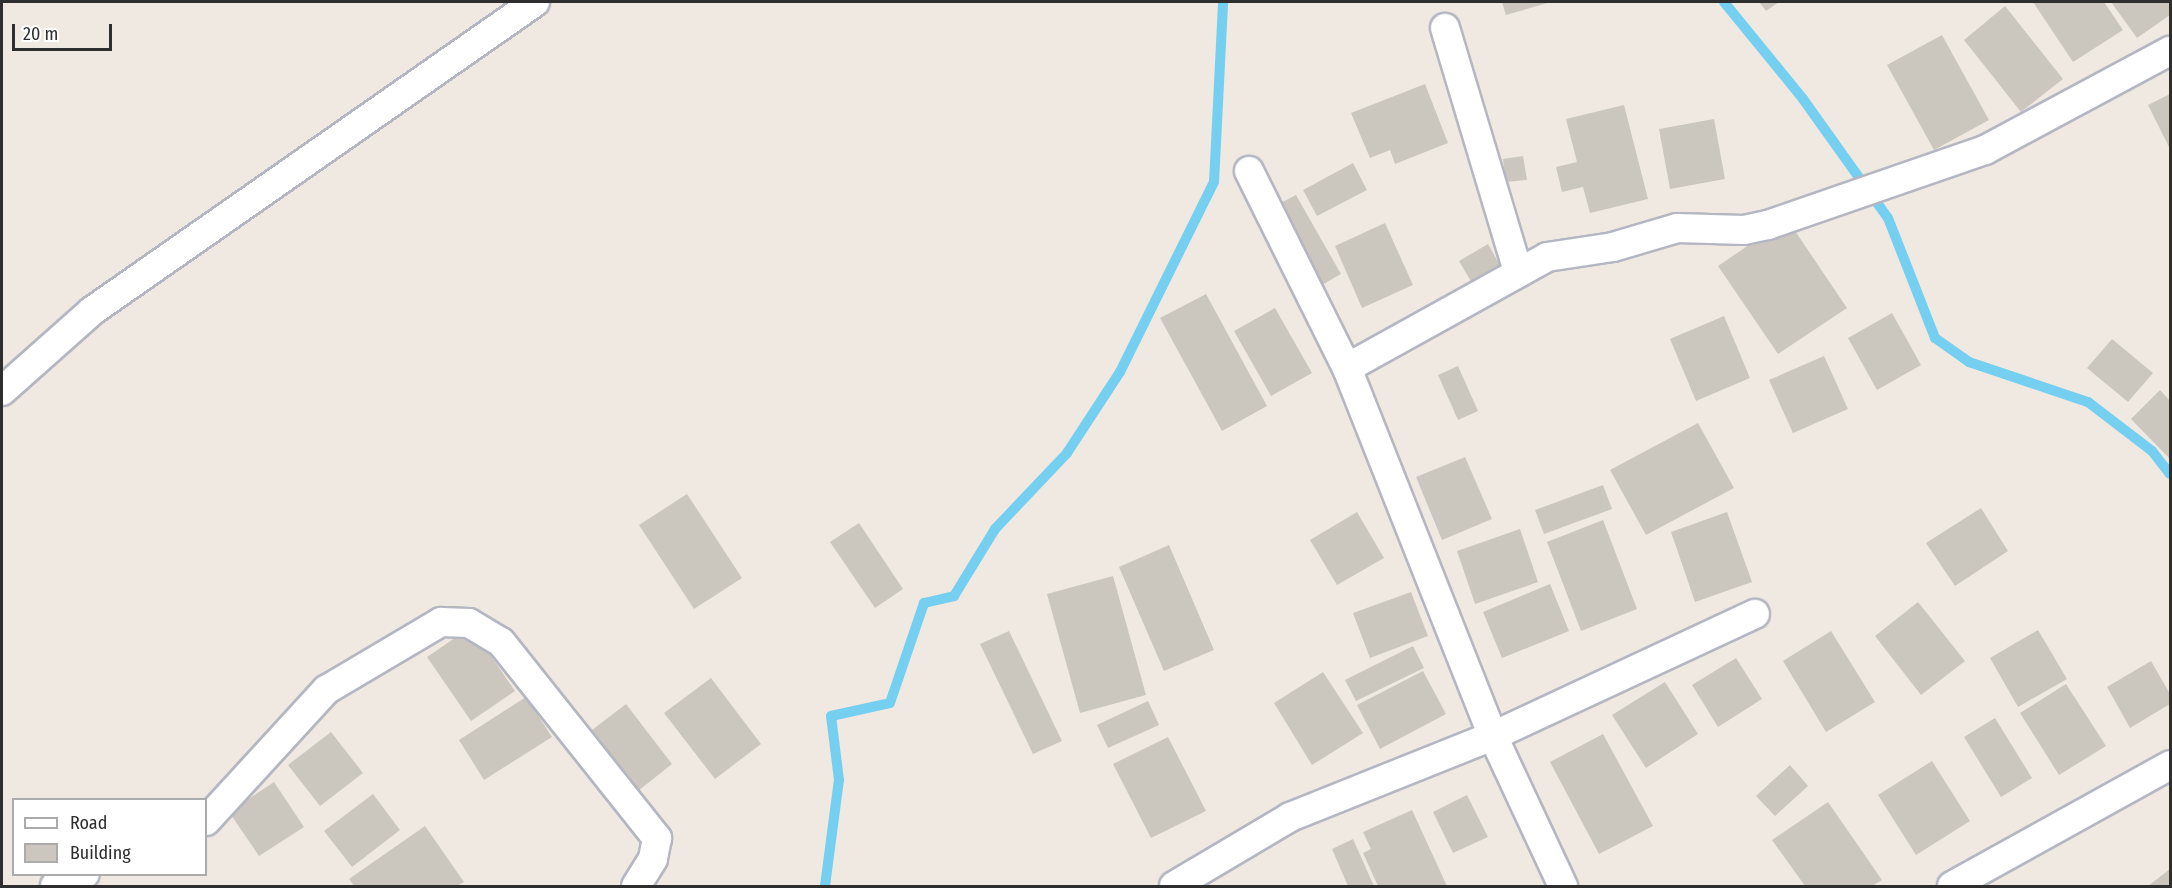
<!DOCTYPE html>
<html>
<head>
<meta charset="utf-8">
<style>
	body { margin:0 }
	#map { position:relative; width:2172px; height:888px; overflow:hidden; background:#efe9e1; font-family:"Fira Sans Condensed",sans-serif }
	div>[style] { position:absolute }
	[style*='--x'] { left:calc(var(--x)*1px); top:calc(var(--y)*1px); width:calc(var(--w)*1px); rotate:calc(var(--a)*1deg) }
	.stream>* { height:10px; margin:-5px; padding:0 5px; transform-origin:5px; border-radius:5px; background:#75cff0 }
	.building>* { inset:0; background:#cbc7bf }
	.roads { filter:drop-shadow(2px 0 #b4b7c1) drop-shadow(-2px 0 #b4b7c1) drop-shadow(0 2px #b4b7c1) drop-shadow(0 -2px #b4b7c1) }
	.street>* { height:28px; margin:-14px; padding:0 14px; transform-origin:14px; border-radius:14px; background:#fff }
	span { translate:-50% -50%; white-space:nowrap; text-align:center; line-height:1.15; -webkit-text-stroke:4.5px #fff; paint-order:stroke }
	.frame { position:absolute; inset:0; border:3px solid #2e2e2e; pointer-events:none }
	.legend { position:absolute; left:12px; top:798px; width:195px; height:78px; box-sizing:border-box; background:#fff; border:2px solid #ababab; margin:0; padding:8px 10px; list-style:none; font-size:18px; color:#2e2e2e }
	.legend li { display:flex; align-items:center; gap:12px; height:30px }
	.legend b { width:30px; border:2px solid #ababab }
	.scale { position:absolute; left:12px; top:24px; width:100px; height:27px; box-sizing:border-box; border:3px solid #2e2e2e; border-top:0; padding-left:8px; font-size:18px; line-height:21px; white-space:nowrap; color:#2e2e2e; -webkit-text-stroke:4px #fff; paint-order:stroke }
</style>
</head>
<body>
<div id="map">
	<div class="stream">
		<div style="--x:1724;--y:2;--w:125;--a:50.8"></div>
		<div style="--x:1803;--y:99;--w:146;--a:54.5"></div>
		<div style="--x:1888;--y:218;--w:129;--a:68.6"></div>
		<div style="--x:1935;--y:338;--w:42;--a:35.2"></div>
		<div style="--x:1969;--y:362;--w:126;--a:18.6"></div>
		<div style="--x:2088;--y:402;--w:81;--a:37.4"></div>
		<div style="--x:2152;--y:451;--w:29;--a:52"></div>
		<div style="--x:825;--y:886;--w:107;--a:-82.5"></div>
		<div style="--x:839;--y:780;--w:64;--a:-97.1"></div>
		<div style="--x:831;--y:716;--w:60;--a:-12.4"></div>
		<div style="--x:890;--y:703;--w:106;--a:-71.2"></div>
		<div style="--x:924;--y:603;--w:31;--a:-13"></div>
		<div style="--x:954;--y:596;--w:79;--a:-58.5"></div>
		<div style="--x:995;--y:529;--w:105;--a:-46.5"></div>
		<div style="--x:1067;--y:453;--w:97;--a:-56.8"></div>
		<div style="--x:1120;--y:372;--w:212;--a:-63.7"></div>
		<div style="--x:1214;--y:182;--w:180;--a:-87.1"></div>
	</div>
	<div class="building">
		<div style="clip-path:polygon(1502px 2px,1551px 2px,1506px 15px)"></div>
		<div style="clip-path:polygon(1759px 2px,1779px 2px,1766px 11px)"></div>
		<div style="clip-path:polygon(2033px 2px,2104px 2px,2123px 30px,2073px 62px)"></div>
		<div style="clip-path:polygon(2111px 2px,2170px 2px,2170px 15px,2137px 38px)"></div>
		<div style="clip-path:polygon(2005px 6px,2063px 79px,2021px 112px,1964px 40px)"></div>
		<div style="clip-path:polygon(1942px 35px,1989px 120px,1934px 150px,1887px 65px)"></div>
		<div style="clip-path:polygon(1425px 84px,1448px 143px,1395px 164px,1390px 150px,1370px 158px,1351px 113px)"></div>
		<div style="clip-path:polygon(2170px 94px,2170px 149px,2148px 105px)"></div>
		<div style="clip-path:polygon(1624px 105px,1648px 199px,1590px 213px,1583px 187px,1562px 192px,1556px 167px,1577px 162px,1566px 119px)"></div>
		<div style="clip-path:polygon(1714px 119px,1725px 179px,1670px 189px,1659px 129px)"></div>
		<div style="clip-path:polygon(1523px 156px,1527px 180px,1506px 182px,1503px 159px)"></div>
		<div style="clip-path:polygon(1353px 163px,1367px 190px,1317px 216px,1303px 190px)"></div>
		<div style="clip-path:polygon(1296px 195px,1341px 274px,1315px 289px,1271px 208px)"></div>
		<div style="clip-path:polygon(1787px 219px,1847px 308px,1778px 354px,1718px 266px)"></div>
		<div style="clip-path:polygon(1385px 223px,1413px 285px,1362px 308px,1335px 246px)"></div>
		<div style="clip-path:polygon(1488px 244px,1501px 267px,1472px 283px,1459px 261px)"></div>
		<div style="clip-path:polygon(1206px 294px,1267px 406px,1222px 431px,1160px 318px)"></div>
		<div style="clip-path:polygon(1275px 308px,1312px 373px,1271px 396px,1234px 331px)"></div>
		<div style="clip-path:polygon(1892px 313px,1921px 365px,1877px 390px,1848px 338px)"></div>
		<div style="clip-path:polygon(1724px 316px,1750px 378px,1696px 401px,1670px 339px)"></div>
		<div style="clip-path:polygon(2112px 339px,2153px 373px,2128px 402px,2087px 368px)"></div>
		<div style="clip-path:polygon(1824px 356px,1848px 409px,1793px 433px,1769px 380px)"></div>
		<div style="clip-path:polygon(1458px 366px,1478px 411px,1458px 420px,1438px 375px)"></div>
		<div style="clip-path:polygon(2160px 390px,2170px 401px,2170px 459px,2131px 419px)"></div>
		<div style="clip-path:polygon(1698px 423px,1734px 488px,1646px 535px,1610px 470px)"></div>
		<div style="clip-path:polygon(1465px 457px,1492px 519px,1442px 540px,1416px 477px)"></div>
		<div style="clip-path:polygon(1603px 485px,1612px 509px,1544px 534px,1535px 510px)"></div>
		<div style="clip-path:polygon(687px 494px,742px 578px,694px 609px,639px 525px)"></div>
		<div style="clip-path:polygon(1981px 508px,2008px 551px,1955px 586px,1926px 543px)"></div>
		<div style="clip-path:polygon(1357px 512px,1384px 558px,1337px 585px,1310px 540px)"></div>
		<div style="clip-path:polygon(1727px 512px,1752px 582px,1695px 602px,1671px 532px)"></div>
		<div style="clip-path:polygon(1603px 520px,1637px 609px,1581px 631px,1547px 542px)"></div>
		<div style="clip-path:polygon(859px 523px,903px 589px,875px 608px,830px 542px)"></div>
		<div style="clip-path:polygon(1520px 529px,1538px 582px,1475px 604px,1457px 551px)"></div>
		<div style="clip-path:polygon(1169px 545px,1214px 650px,1164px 671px,1119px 567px)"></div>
		<div style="clip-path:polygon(1113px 576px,1146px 695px,1080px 713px,1047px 594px)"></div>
		<div style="clip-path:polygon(1550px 584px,1569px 631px,1502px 658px,1483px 612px)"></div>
		<div style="clip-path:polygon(1411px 592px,1428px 636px,1370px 658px,1353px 613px)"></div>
		<div style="clip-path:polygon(1918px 602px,1965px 661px,1921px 695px,1875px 636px)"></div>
		<div style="clip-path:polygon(471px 627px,515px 691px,471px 721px,427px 657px)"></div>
		<div style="clip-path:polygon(2038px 630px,2067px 679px,2018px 707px,1990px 658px)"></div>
		<div style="clip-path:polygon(1009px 631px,1062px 741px,1033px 754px,980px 644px)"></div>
		<div style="clip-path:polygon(1831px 631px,1875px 702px,1826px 732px,1783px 661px)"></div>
		<div style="clip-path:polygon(1413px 646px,1424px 668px,1356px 701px,1345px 680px)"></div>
		<div style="clip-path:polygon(1736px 658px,1762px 699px,1718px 727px,1692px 685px)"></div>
		<div style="clip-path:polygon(2151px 661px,2170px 694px,2170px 704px,2130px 728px,2107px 687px)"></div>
		<div style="clip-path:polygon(1423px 671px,1446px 714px,1380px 749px,1357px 705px)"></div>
		<div style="clip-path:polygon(1323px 672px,1363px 733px,1312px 765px,1274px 703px)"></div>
		<div style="clip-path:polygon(711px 678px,761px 744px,715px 779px,664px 713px)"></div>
		<div style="clip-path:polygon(1665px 682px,1698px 734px,1646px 768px,1612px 715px)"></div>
		<div style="clip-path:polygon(2066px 684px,2106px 746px,2059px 775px,2020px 713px)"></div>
		<div style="clip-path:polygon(526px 697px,552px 737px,484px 780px,459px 740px)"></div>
		<div style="clip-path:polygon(1148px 701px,1159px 725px,1108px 748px,1097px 725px)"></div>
		<div style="clip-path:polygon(626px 704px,672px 764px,638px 791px,592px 730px)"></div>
		<div style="clip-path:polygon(1995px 718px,2032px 778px,2001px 797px,1964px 737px)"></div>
		<div style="clip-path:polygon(331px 732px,363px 773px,320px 806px,288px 765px)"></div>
		<div style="clip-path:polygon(1603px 734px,1653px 826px,1599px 854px,1550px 762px)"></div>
		<div style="clip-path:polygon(1168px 737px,1206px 811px,1151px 838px,1113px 764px)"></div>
		<div style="clip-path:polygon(1932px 761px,1970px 821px,1916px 855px,1878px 795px)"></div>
		<div style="clip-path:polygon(1790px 765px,1808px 786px,1775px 816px,1756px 796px)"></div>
		<div style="clip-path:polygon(274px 782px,304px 827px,259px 856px,229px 812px)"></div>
		<div style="clip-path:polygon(373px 794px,400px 830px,352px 867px,324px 831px)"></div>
		<div style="clip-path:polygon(1467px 795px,1488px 837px,1453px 853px,1433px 812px)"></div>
		<div style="clip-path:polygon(1828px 802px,1882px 880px,1872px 886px,1805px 886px,1772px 840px)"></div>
		<div style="clip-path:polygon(1412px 810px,1447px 886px,1378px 886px,1363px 853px,1371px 849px,1363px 832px)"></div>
		<div style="clip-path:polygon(425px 826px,464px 882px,457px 886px,354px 886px,349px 879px)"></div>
		<div style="clip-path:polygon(1353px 839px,1374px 886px,1348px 886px,1332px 849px)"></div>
		<div style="clip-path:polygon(2170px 869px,2170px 886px,2148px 886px)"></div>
	</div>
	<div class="roads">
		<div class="street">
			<div style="--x:1445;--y:28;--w:255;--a:73.3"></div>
			<div style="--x:1249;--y:171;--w:220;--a:63.6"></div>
			<div style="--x:1347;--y:368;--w:396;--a:68.4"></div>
			<div style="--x:1493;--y:736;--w:166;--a:65"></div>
			<div style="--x:1347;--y:368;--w:229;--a:-29"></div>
			<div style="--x:1547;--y:257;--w:67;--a:-8.6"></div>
			<div style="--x:1613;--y:247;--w:67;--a:-16.5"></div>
			<div style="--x:1677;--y:228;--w:67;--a:1.7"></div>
			<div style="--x:1744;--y:230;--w:25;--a:-12"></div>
			<div style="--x:1768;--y:225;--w:230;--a:-19.1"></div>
			<div style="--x:1985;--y:150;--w:210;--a:-28.2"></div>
			<div style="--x:2;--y:391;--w:120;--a:-41.6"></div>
			<div style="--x:92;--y:311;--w:540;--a:-34.9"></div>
			<div style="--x:206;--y:821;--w:178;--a:-47.5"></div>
			<div style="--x:326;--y:690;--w:134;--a:-30.6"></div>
			<div style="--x:441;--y:622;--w:28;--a:2"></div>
			<div style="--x:469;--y:623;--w:37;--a:31"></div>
			<div style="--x:501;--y:642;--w:251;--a:51.5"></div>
			<div style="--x:657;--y:838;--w:21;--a:101"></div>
			<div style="--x:653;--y:859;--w:32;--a:122"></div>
			<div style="--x:55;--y:886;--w:32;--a:-22"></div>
			<div style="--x:1174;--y:886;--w:135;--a:-30.7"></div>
			<div style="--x:1290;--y:817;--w:219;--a:-21.8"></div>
			<div style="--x:1493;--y:736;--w:289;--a:-25"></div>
			<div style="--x:1952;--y:886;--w:249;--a:-29"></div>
		</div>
	</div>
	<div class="frame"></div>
	<ul class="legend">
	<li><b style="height:8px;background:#fff"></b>Road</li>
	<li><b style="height:16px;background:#cbc7bf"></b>Building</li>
	</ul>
	<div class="scale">20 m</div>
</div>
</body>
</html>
